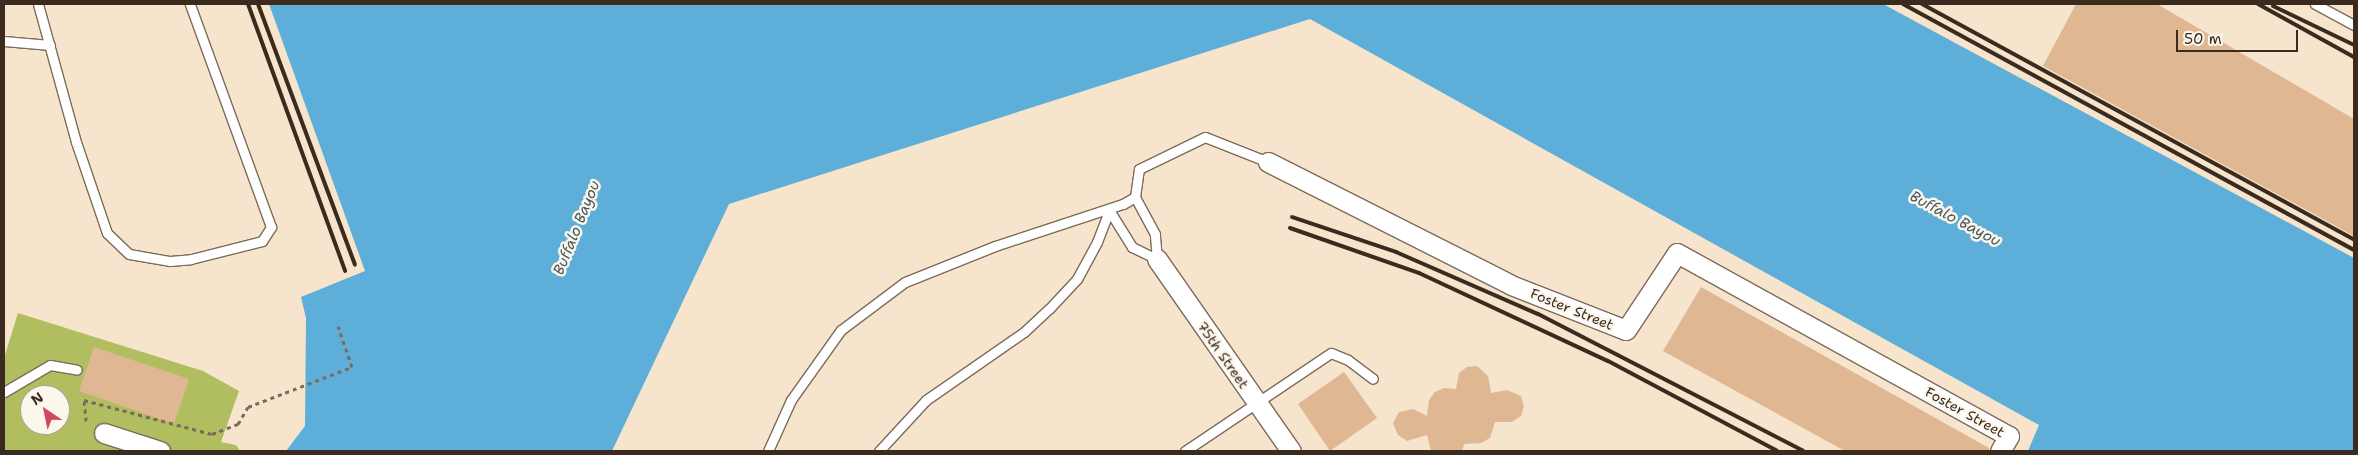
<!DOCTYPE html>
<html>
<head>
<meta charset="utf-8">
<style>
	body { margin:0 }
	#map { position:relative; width:2358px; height:455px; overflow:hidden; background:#f6e4cc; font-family:"Shantell Sans",sans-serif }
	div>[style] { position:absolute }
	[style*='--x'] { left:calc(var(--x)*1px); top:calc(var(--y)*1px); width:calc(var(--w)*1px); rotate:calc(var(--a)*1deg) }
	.green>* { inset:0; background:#b0be60 }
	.water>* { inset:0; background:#5daed8 }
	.building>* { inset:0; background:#dfb793 }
	.path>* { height:3px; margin-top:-1.5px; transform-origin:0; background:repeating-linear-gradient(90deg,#7c6b5b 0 4px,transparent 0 8px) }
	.roads { filter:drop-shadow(1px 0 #7c6b5b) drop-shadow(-1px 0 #7c6b5b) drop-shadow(0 1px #7c6b5b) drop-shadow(0 -1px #7c6b5b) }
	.lane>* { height:9px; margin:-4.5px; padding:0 4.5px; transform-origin:4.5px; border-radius:4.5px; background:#fff }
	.street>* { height:19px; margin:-9.5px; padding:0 9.5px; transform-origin:9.5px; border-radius:9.5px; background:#fff }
	.rail>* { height:4px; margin:-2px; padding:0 2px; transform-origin:2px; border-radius:2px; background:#3b2a1e }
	span { translate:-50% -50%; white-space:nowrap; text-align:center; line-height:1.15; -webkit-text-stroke:5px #fbf7ec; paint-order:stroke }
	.street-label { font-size:14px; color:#3b2a1e }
	.water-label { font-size:15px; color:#47585f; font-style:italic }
	.frame { position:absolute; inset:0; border:5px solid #3b2a1e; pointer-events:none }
	.north { position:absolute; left:20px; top:385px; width:50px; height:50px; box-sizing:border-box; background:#fbf7ec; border:1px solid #aea59a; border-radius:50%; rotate:326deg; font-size:14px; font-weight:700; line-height:20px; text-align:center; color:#3b2a1e }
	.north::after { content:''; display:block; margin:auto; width:18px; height:22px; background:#d1495b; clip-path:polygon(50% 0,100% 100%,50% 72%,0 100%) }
	.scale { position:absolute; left:2176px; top:30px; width:122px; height:22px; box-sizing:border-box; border:2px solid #3b2a1e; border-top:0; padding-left:6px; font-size:15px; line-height:18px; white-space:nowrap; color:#3b2a1e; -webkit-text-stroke:4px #fbf7ec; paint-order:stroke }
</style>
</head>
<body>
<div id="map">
	<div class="green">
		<div style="clip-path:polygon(evenodd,18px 313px,203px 371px,239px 391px,221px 442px,236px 445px,240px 451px,4px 451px,4px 358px,18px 313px,30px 395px,60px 395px,60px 425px,30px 425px,30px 395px)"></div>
	</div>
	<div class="water">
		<div style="clip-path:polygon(269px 4px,1883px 4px,2354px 258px,2354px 451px,2028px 451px,2039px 425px,1310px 19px,729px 204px,612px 451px,286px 451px,305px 426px,306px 318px,301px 297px,365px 271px)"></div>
	</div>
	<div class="building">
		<div style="clip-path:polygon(2076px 4px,2157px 4px,2354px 119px,2354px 236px,2043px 66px)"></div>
		<div style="clip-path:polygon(1701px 287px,1989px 448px,1989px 451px,1845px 451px,1663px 351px)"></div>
		<div style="clip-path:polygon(94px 347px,189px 379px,174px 424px,79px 391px)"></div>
		<div style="clip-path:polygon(1477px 366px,1488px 376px,1491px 393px,1507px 390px,1521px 396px,1524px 406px,1521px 416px,1512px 422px,1495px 422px,1490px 438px,1481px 443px,1464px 444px,1462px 451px,1431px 451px,1427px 435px,1407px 441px,1398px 435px,1393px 423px,1399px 412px,1413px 409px,1427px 416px,1429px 400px,1435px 392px,1444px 388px,1456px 389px,1459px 373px,1467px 367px)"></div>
		<div style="clip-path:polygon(1344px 372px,1377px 418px,1330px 451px,1298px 404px)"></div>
	</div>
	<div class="path">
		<div style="--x:86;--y:421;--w:21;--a:-95"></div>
		<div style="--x:84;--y:400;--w:132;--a:14.9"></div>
		<div style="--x:212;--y:434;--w:28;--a:-21"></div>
		<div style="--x:238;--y:424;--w:20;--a:-60"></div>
		<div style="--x:248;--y:407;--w:111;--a:-21"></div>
		<div style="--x:352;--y:367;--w:43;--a:-108.9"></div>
	</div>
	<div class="roads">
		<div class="lane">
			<div style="--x:38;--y:4;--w:143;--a:74.6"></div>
			<div style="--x:76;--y:142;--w:96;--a:71.2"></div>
			<div style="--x:107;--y:233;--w:30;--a:44"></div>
			<div style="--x:129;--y:254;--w:42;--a:9.7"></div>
			<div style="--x:170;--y:261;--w:21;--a:-5"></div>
			<div style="--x:191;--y:259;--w:73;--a:-14.2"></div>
			<div style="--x:262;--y:241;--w:17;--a:-57"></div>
			<div style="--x:271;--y:227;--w:237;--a:-110"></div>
			<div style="--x:2315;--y:4;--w:44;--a:28.3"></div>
			<div style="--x:4;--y:41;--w:46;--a:5"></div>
			<div style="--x:1109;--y:210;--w:44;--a:58.1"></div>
			<div style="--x:1132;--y:247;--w:28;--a:26"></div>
			<div style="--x:1157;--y:259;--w:25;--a:-95"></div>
			<div style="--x:1155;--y:234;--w:42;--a:-118.4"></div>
			<div style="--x:4;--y:392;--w:53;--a:-30.4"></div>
			<div style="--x:50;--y:365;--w:27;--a:10"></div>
			<div style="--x:768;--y:451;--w:56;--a:-65.7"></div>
			<div style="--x:791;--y:400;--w:86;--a:-54.5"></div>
			<div style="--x:841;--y:330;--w:80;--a:-36.9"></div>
			<div style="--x:905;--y:282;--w:97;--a:-21.8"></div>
			<div style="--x:995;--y:246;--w:135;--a:-18.2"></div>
			<div style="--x:1123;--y:204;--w:14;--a:-30"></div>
			<div style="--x:1135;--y:197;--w:28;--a:-82"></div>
			<div style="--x:1139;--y:169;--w:73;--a:-25.9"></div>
			<div style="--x:1205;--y:137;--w:68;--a:21.6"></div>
			<div style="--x:879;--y:451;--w:69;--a:-47.3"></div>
			<div style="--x:926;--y:400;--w:119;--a:-34.8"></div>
			<div style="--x:1024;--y:332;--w:34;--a:-43"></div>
			<div style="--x:1049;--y:309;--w:41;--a:-47"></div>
			<div style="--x:1077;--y:279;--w:42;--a:-61.6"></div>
			<div style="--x:1097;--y:242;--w:34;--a:-69"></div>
			<div style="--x:1185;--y:451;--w:176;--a:-33.9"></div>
			<div style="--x:1331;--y:353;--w:18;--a:22"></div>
			<div style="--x:1348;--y:360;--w:31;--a:37"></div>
		</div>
		<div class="street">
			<div style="--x:1268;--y:162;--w:272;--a:26.8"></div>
			<div style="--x:1511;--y:285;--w:123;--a:21.4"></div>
			<div style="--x:1626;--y:330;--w:92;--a:-56.5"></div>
			<div style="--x:1677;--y:253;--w:379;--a:28.9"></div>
			<div style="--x:2009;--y:436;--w:17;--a:121"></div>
			<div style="--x:1157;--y:259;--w:234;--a:55.1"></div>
			<div style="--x:104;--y:433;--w:59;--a:17.8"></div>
		</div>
	</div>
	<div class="rail">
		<div style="--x:248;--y:4;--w:284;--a:70"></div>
		<div style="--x:258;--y:4;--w:278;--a:69.6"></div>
		<div style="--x:1903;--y:4;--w:514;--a:28.61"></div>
		<div style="--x:1922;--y:4;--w:492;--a:28.6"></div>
		<div style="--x:2258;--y:4;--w:110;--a:28.9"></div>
		<div style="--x:2273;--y:6;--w:90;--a:25.7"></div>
		<div style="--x:1292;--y:217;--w:110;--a:18.6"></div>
		<div style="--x:1396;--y:252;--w:155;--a:23.6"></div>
		<div style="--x:1538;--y:314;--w:298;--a:27.3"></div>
		<div style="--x:1290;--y:228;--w:137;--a:19.2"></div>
		<div style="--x:1419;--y:273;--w:208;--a:25"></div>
		<div style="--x:1608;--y:361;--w:191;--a:28"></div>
	</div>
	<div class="street-label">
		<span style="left:1572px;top:309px;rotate:22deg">Foster Street</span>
		<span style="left:1223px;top:355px;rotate:55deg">75th Street</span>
		<span style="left:1965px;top:412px;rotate:29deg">Foster Street</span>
	</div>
	<div class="water-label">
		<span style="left:1955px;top:219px;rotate:28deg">Buffalo Bayou</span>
		<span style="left:577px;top:228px;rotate:-68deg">Buffalo Bayou</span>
	</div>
	<div class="frame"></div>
	<div class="north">N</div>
	<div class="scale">50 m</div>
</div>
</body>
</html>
